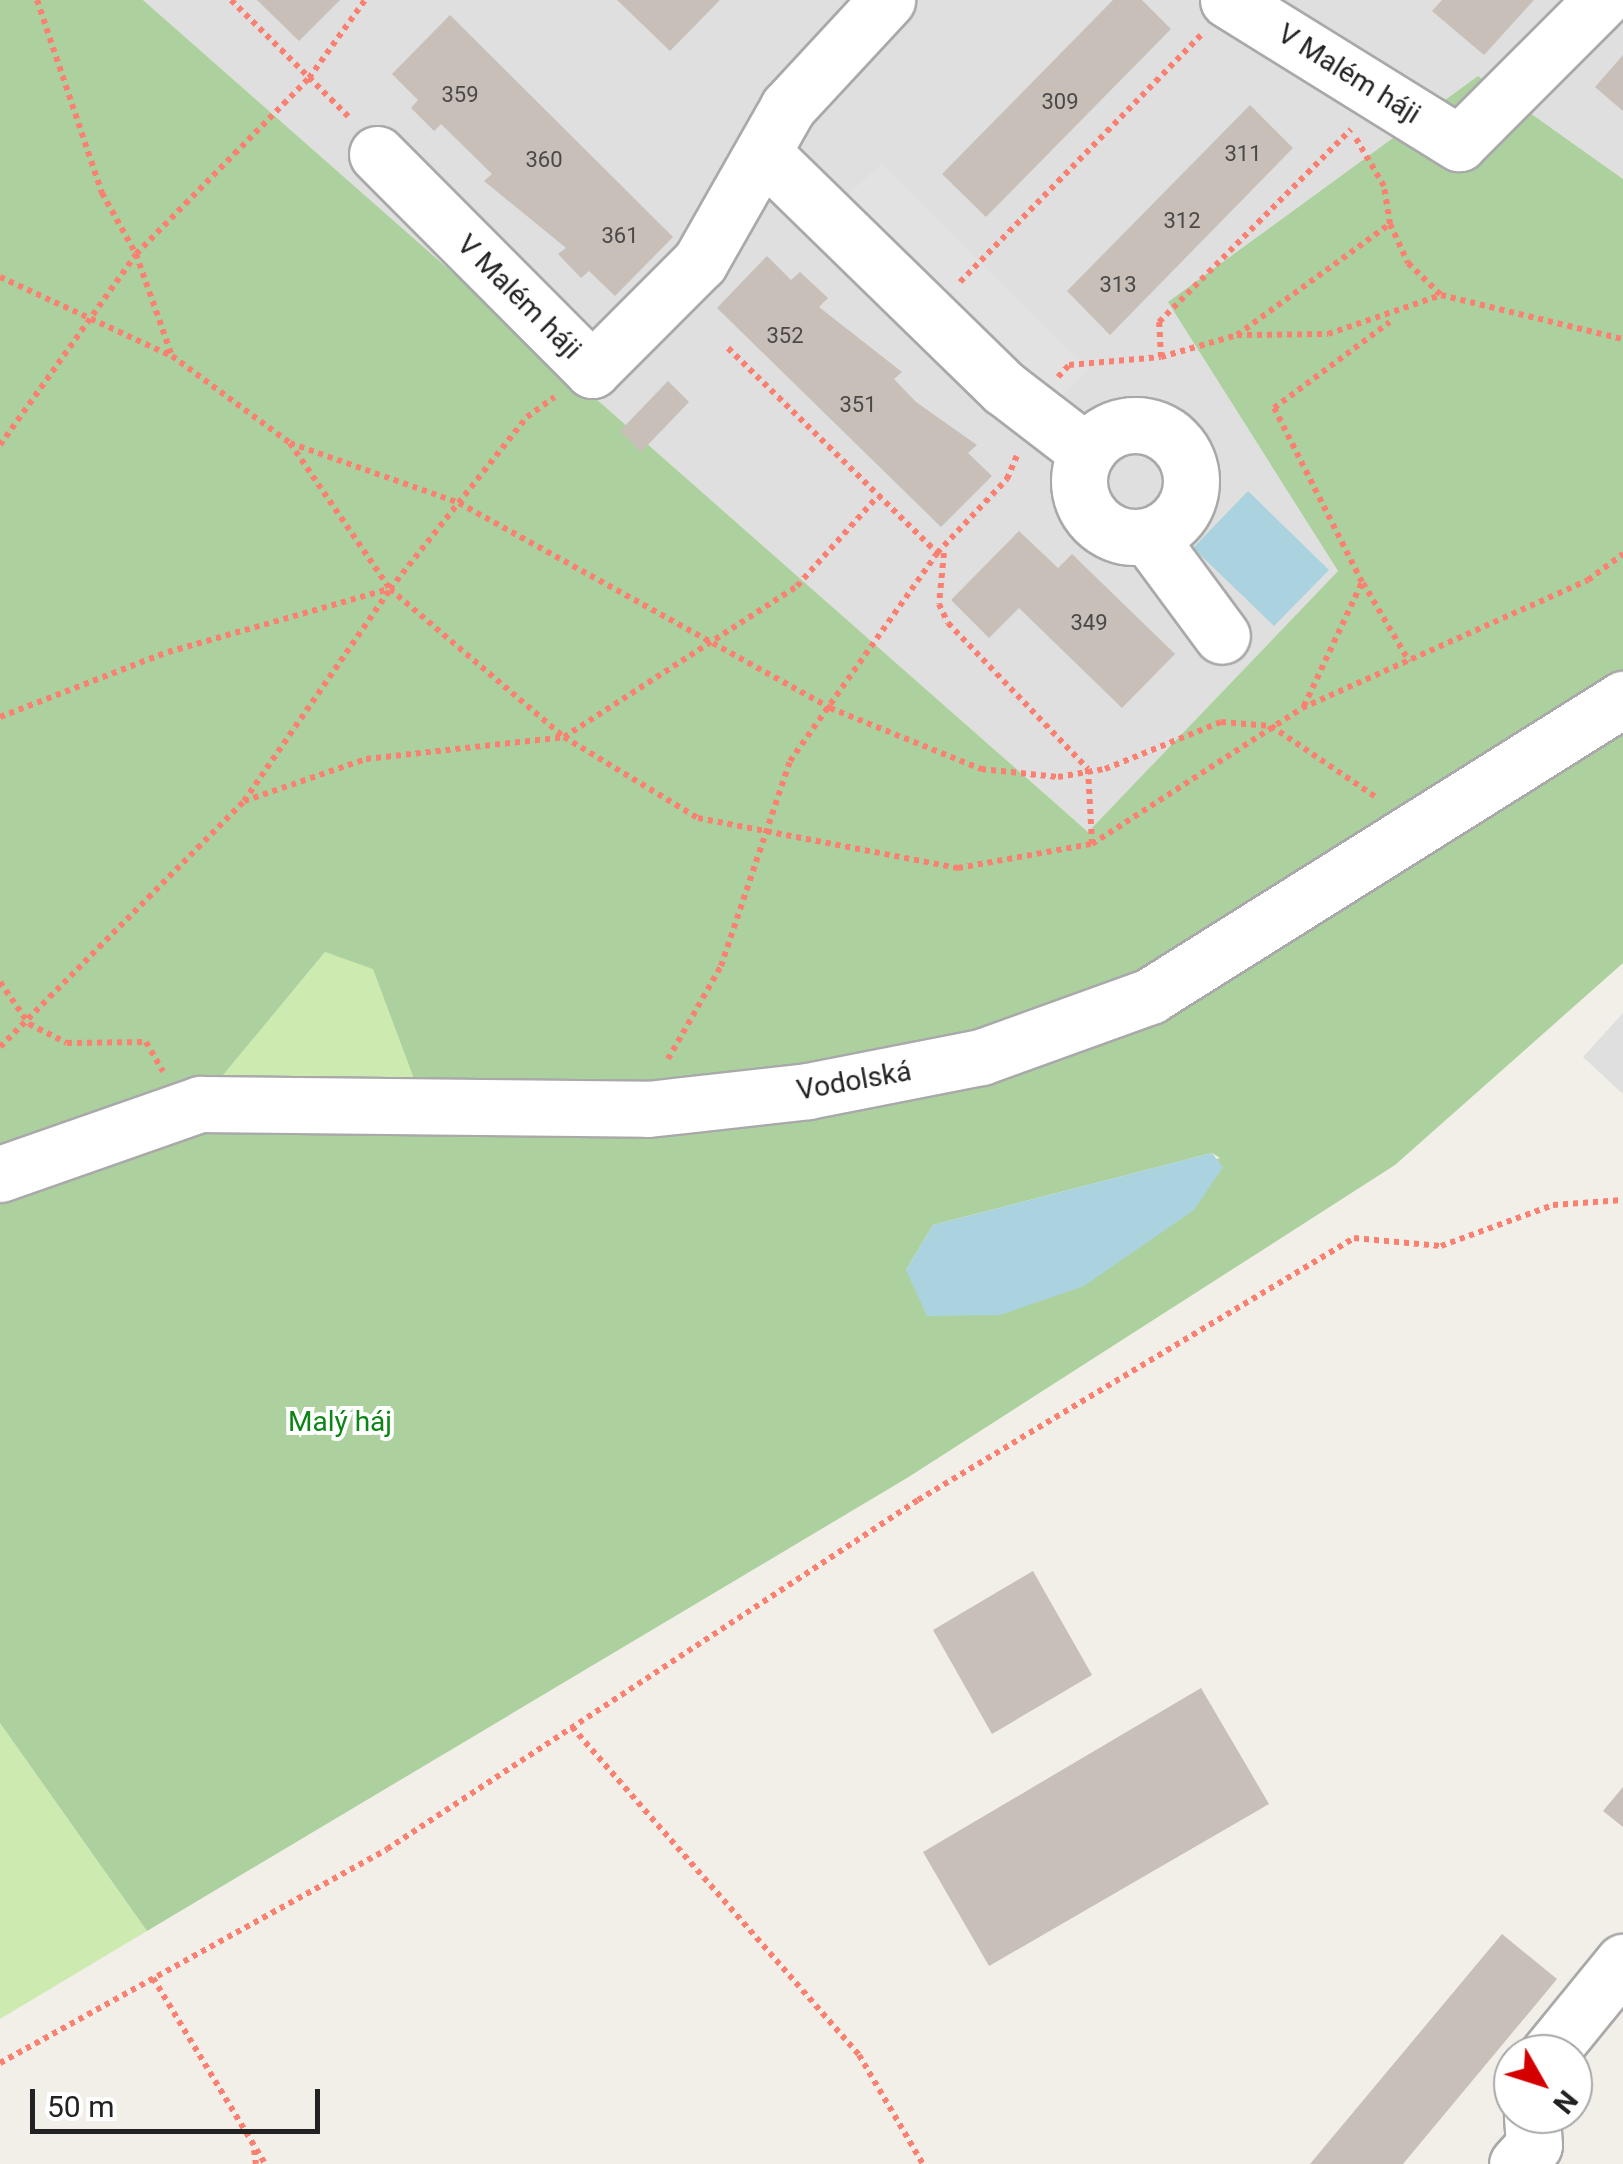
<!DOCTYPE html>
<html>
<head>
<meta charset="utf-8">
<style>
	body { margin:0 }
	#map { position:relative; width:1623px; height:2164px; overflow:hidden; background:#f2efe9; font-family:Roboto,sans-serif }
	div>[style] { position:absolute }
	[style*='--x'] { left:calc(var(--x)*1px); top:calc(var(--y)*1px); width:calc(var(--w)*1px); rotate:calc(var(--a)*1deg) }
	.residential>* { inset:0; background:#e0dfdf }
	.grass>* { inset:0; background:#cdebb0 }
	.forest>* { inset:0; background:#add19e }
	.parking>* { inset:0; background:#e2e2e2 }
	.water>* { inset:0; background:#aad3df }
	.building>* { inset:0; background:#c7bfb8 }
	.path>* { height:6px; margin-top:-3px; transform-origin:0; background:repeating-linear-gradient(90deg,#fa8072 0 5px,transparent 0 10px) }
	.roads { filter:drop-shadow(2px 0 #a9a9a9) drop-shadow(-2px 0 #a9a9a9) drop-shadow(0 2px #a9a9a9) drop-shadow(0 -2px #a9a9a9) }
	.minor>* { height:55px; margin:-27.5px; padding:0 27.5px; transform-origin:27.5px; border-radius:27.5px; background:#fff }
	.minor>.ring { margin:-27.5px; padding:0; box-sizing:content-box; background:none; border:55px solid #fff; border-radius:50% }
	span { translate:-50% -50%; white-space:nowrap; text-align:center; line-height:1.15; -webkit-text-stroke:8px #fff; paint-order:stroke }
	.number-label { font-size:22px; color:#4b4948 }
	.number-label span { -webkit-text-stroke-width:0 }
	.street-label { font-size:28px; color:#222 }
	.park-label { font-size:28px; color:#0c8416 }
	.north { position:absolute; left:1493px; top:2034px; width:100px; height:100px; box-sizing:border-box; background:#fff; border:2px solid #a7a7a7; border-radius:50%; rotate:129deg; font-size:28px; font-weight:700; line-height:40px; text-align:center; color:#222 }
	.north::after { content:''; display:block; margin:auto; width:35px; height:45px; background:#d40000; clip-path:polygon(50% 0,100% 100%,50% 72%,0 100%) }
	.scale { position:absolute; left:30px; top:2089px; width:290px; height:45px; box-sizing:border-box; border:5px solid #222; border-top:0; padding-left:12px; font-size:30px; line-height:35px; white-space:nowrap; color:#222; -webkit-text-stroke:8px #fff; paint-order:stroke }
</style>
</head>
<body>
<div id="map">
	<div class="residential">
		<div style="clip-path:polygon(143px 0,1623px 0,1623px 179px,1478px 77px,1169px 302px,1338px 571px,1088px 832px)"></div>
		<div style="clip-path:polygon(1623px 1013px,1623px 1094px,1583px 1057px)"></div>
	</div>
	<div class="grass">
		<div style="clip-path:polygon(325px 952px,373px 968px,417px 1085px,218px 1081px)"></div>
		<div style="clip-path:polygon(0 1723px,147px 1931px,0 2019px)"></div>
	</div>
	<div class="forest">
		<div style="clip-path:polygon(evenodd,0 0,143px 0,1088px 832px,1338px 571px,1168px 302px,1478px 76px,1623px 179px,1623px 963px,1395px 1165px,907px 1478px,147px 1931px,0 1723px,0 0,325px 952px,373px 969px,416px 1084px,219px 1080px,325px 952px,0 0,1212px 1153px,1220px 1158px,906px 1270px,933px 1225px,1212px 1153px)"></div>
	</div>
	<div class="parking">
		<div style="clip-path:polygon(881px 164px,1089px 370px,1020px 436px,791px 210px,823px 218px)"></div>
	</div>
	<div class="water">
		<div style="clip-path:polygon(1248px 491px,1329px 570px,1274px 626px,1193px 548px)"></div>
		<div style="clip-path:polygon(1212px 1153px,1223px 1167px,1194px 1210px,1084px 1286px,1000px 1315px,927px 1316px,906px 1270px,933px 1225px)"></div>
	</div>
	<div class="building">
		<div style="clip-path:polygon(257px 0,340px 0,299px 41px)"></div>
		<div style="clip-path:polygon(617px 0,720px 0,670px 51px)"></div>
		<div style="clip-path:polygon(1113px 0,1142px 0,1171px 29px,986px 217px,942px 174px)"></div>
		<div style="clip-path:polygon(1442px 0,1534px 0,1484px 55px,1432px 11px)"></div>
		<div style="clip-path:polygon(450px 15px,673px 237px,615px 296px,589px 271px,581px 278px,558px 254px,566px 248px,484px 181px,492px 174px,441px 124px,434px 131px,411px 108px,418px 100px,392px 74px)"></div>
		<div style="clip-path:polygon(1623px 55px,1623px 111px,1595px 87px)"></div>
		<div style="clip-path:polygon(1250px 105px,1293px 148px,1110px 335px,1067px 291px)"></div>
		<div style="clip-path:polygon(767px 256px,791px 280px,800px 272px,828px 298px,819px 307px,902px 372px,894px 379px,916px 402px,977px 445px,968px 453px,992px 476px,941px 527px,717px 308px)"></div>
		<div style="clip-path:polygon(668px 381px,689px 402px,641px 452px,620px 431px)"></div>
		<div style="clip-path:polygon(1019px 531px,1058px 568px,1072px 554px,1175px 654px,1122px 708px,1019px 608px,989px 638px,951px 600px)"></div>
		<div style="clip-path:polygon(1033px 1571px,1092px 1675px,992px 1734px,933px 1630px)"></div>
		<div style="clip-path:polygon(1201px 1688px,1269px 1804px,989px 1966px,923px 1852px)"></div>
		<div style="clip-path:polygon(1623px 1787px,1623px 1827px,1603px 1811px)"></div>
		<div style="clip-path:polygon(1502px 1934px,1557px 1979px,1403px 2164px,1310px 2164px)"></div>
	</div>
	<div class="path">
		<div style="--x:37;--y:0;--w:204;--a:71.4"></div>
		<div style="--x:102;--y:193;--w:70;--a:60.9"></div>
		<div style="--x:136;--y:254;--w:108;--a:70.6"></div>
		<div style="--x:231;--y:0;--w:168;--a:44.8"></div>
		<div style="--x:1390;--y:224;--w:43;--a:65.2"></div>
		<div style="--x:1408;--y:263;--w:46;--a:44.1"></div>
		<div style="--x:1441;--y:295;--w:187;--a:13.6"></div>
		<div style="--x:0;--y:277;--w:189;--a:24.7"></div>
		<div style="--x:172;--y:356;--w:147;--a:36.4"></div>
		<div style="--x:290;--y:443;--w:177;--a:55.6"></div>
		<div style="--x:390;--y:589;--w:228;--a:40.4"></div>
		<div style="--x:564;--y:737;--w:278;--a:-32.9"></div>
		<div style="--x:797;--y:586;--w:120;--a:-48"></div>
		<div style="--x:960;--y:282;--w:347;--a:-45.7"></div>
		<div style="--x:1237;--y:335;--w:189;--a:-36"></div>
		<div style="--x:1390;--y:224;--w:38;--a:-99"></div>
		<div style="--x:1384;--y:186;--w:59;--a:-120.5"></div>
		<div style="--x:728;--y:348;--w:293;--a:44.4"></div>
		<div style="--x:937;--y:553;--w:102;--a:-46.6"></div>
		<div style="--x:1007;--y:479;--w:25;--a:-67"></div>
		<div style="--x:1161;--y:357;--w:35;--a:-93"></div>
		<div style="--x:1159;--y:322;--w:272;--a:-45.1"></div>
		<div style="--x:1058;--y:377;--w:16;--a:-47"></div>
		<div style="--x:1069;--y:365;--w:92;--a:-5"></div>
		<div style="--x:1161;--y:357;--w:79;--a:-16.1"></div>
		<div style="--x:1237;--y:335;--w:91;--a:-0.6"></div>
		<div style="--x:1328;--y:334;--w:120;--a:-19"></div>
		<div style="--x:290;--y:443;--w:179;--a:19.5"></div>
		<div style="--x:459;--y:503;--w:424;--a:28.9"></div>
		<div style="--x:830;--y:708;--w:163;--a:22"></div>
		<div style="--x:981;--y:769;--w:77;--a:5.9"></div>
		<div style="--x:1058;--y:777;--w:48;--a:-9.7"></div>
		<div style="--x:1105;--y:769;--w:125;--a:-22.1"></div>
		<div style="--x:1221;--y:722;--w:50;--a:4.6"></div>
		<div style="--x:1271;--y:726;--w:130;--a:34.1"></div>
		<div style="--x:0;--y:445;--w:234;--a:-54.5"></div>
		<div style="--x:136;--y:254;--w:247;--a:-45.5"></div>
		<div style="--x:309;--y:78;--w:96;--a:-54.3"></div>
		<div style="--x:944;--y:553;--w:51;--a:95.6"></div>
		<div style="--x:939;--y:604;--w:21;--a:65"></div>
		<div style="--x:948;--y:623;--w:202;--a:46.2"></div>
		<div style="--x:1088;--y:769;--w:75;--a:86.9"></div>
		<div style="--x:1363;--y:583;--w:91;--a:59.5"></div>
		<div style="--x:1304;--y:706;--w:137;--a:-64.9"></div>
		<div style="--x:1362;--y:582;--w:195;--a:-116.8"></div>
		<div style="--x:1274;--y:408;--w:144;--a:-36.6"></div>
		<div style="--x:0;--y:717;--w:180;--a:-21.2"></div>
		<div style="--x:168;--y:652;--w:230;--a:-15.9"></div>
		<div style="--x:244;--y:801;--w:257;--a:-55.4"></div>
		<div style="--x:390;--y:589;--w:220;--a:-51.5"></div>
		<div style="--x:527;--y:417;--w:34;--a:-36"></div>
		<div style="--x:0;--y:982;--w:51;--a:55.4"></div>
		<div style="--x:29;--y:1024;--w:42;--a:26.6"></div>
		<div style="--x:67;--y:1043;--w:79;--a:-0.7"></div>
		<div style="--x:146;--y:1042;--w:34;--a:60"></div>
		<div style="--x:0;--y:1047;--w:346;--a:-45.2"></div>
		<div style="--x:244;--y:801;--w:129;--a:-19"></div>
		<div style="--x:366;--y:759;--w:199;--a:-6.3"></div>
		<div style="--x:564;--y:737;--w:157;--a:31.2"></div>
		<div style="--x:698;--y:818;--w:265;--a:10.9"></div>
		<div style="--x:958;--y:868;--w:136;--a:-10.2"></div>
		<div style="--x:1092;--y:844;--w:250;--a:-32.9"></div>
		<div style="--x:1302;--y:708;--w:313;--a:-24.1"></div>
		<div style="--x:1588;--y:580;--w:44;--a:-36.6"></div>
		<div style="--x:668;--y:1059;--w:107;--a:-60.3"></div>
		<div style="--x:721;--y:966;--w:216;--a:-71.4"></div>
		<div style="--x:790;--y:761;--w:255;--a:-54.7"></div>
		<div style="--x:572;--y:1727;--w:436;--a:48.8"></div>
		<div style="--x:859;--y:2055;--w:126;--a:59.6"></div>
		<div style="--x:153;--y:1978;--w:217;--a:58.9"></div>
		<div style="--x:0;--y:2063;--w:442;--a:-28.9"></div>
		<div style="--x:387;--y:1849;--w:635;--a:-33.31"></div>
		<div style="--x:918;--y:1500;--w:509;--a:-31"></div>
		<div style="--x:1354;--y:1238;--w:87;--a:5.3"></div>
		<div style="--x:1441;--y:1246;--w:119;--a:-20.1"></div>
		<div style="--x:1553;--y:1205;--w:70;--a:-4.1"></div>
		<div style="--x:254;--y:2150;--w:14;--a:82"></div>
	</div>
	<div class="roads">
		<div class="minor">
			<div style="--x:1228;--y:0;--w:272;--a:31.8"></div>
			<div style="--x:1459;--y:143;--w:202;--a:-45"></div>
			<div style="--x:763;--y:153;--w:337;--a:44.3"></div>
			<div style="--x:1004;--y:388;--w:105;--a:37.6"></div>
			<div style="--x:377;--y:154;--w:305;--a:45.1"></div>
			<div style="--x:592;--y:370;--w:153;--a:-45"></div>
			<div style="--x:700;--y:262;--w:178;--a:-60.4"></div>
			<div style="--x:788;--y:107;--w:146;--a:-47.2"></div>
			<div class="ring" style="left:1079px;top:425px;width:57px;height:57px"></div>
			<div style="--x:1148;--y:536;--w:124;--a:53.5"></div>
			<div style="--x:0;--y:1174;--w:212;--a:-19.3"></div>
			<div style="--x:200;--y:1104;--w:448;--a:0.6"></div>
			<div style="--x:648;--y:1109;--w:161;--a:-6.4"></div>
			<div style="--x:808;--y:1091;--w:176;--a:-11.1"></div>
			<div style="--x:981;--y:1057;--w:180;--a:-19.8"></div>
			<div style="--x:1150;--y:996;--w:559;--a:-32.12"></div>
			<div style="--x:1548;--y:2054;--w:119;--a:-50.8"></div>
			<div style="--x:1517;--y:2164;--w:25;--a:-48"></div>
			<div style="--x:1534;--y:2145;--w:31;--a:-94"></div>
		</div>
	</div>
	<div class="number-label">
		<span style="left:460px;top:95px">359</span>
		<span style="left:1060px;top:102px">309</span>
		<span style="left:1243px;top:154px">311</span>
		<span style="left:544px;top:160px">360</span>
		<span style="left:1182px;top:221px">312</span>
		<span style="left:620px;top:236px">361</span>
		<span style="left:1118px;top:285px">313</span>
		<span style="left:785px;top:336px">352</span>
		<span style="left:858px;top:405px">351</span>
		<span style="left:1089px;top:623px">349</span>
	</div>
	<div class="street-label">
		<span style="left:1349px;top:74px;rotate:32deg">V Malém háji</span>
		<span style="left:519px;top:297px;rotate:45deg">V Malém háji</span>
		<span style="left:854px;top:1081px;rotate:-10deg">Vodolská</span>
	</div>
	<div class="park-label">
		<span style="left:340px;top:1422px">Malý háj</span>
	</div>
	<div class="north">N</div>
	<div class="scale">50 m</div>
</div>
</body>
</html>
